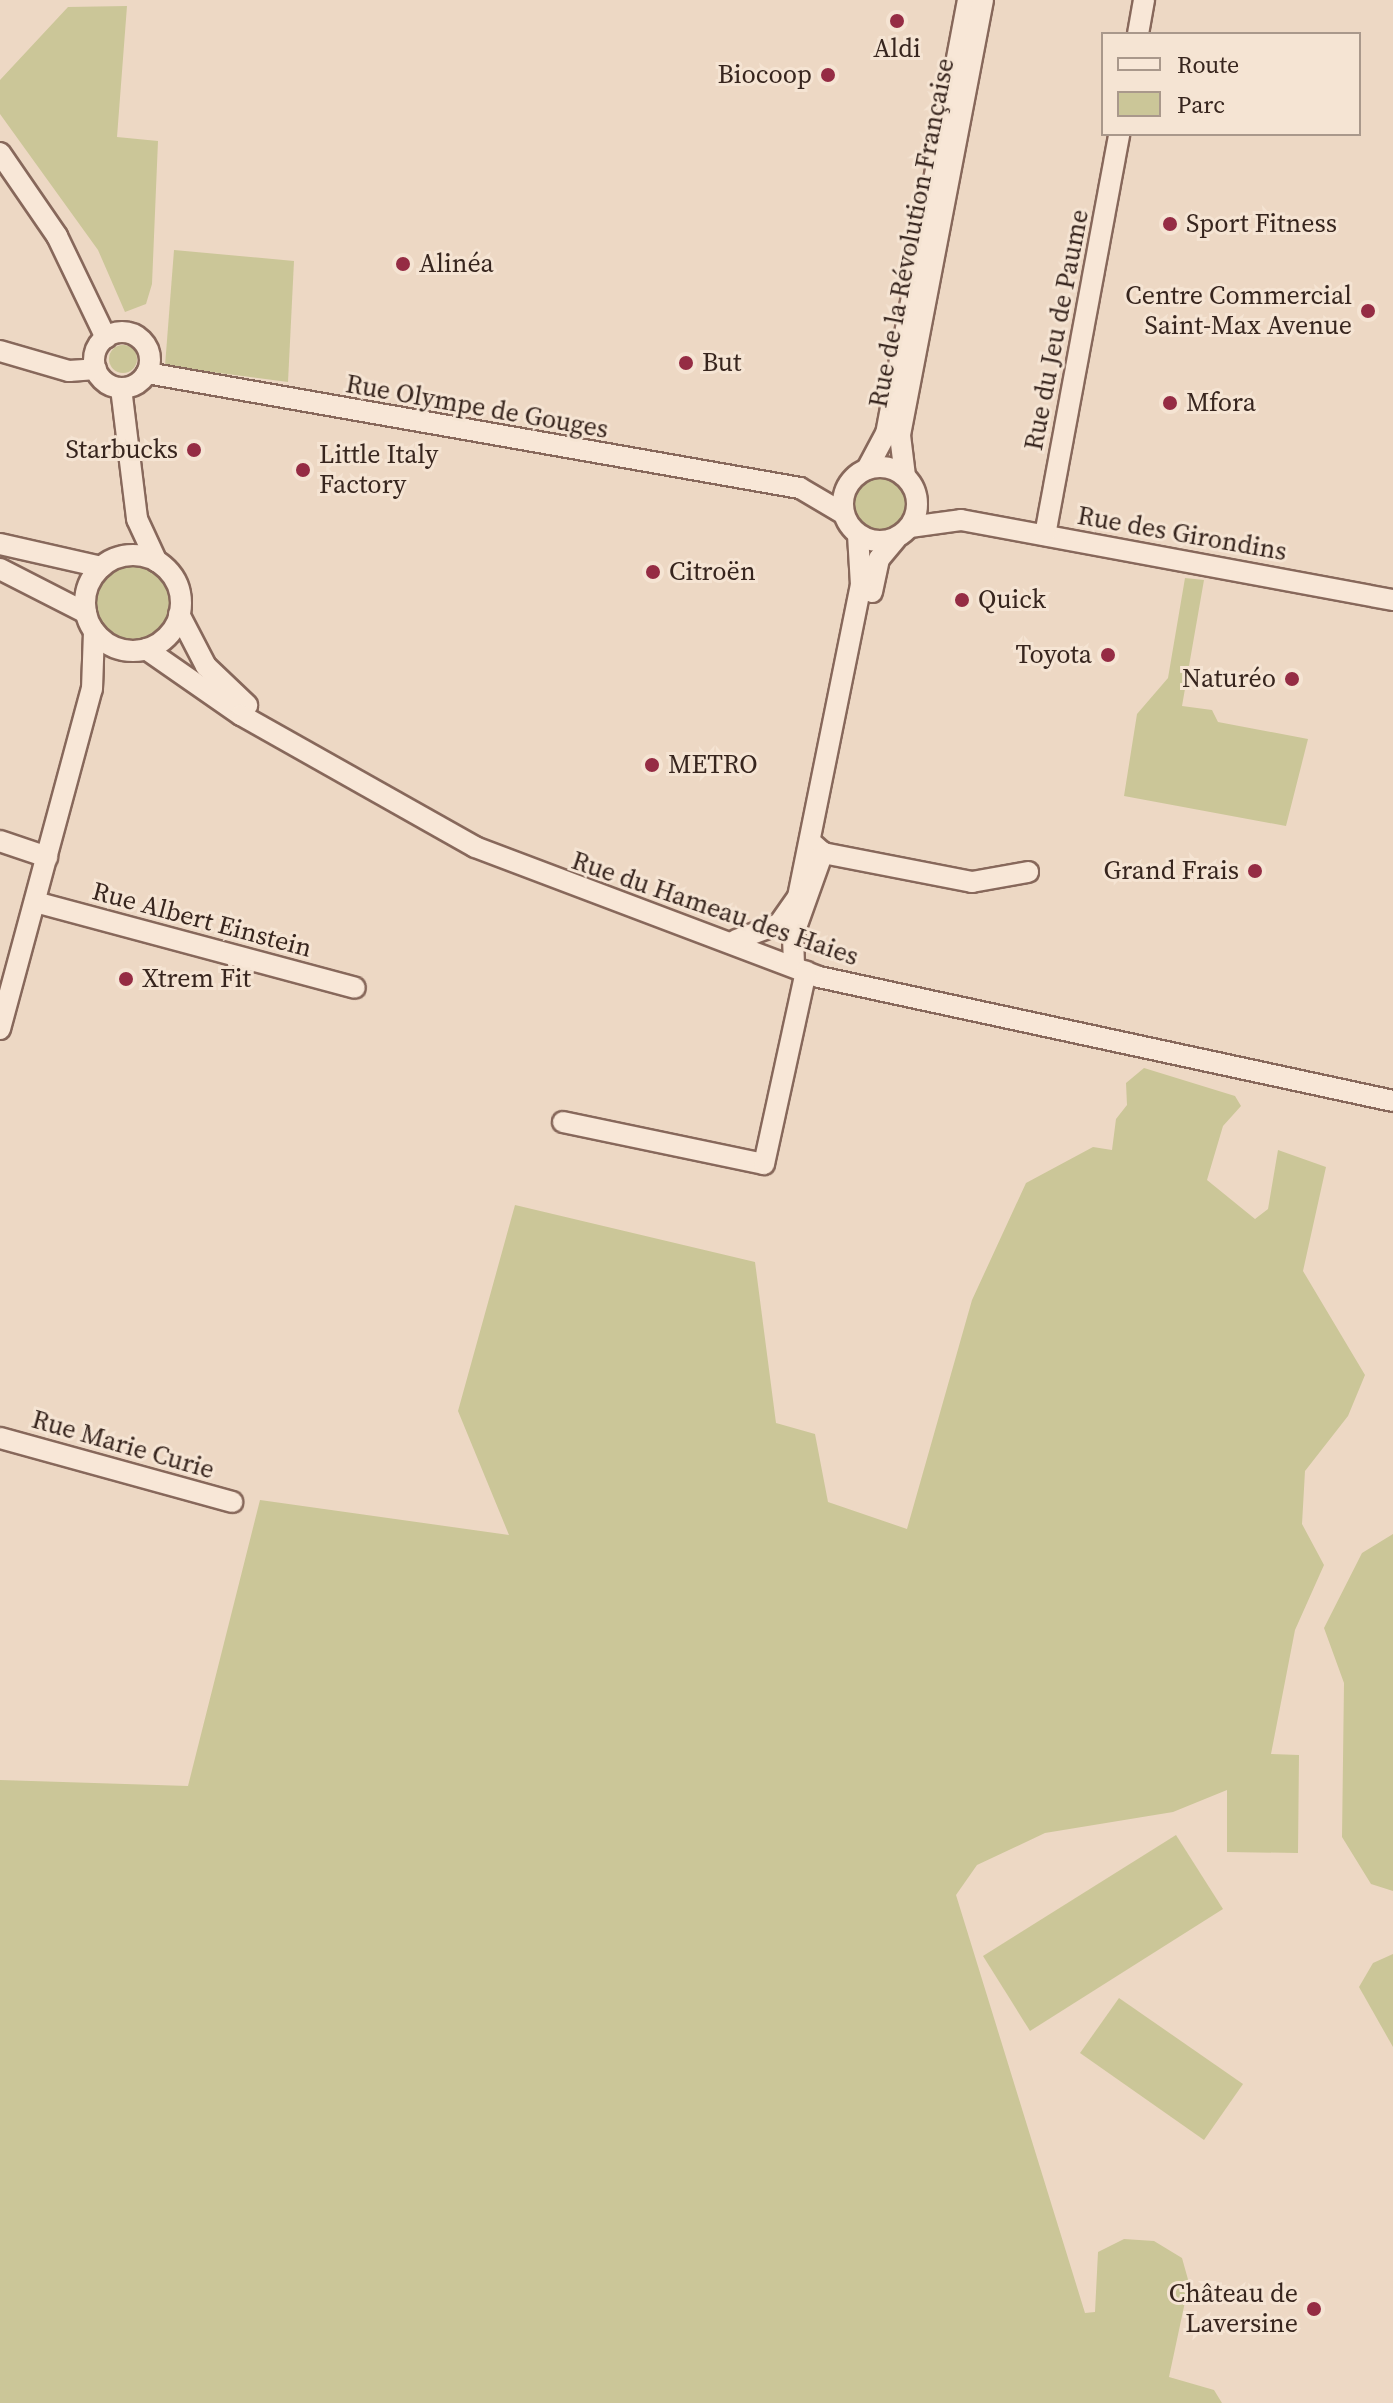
<!DOCTYPE html>
<html>
<head>
<meta charset="utf-8">
<style>
	body { margin:0 }
	#map { position:relative; width:1393px; height:2403px; overflow:hidden; background:#edd8c4; font-family:"Source Serif 4",serif }
	div>[style] { position:absolute }
	[style*='--x'] { left:calc(var(--x)*1px); top:calc(var(--y)*1px); width:calc(var(--w)*1px); rotate:calc(var(--a)*1deg) }
	.green>* { inset:0; background:#cbc698 }
	.round { border-radius:50% }
	.roads { filter:drop-shadow(2px 0 #87685b) drop-shadow(-2px 0 #87685b) drop-shadow(0 2px #87685b) drop-shadow(0 -2px #87685b) }
	.minor>* { height:20px; margin:-10px; padding:0 10px; transform-origin:10px; border-radius:10px; background:#f8e7d7 }
	.minor>.ring { margin:-10px; padding:0; box-sizing:content-box; background:none; border:20px solid #f8e7d7; border-radius:50% }
	.dots>* { width:22px; height:22px; translate:-50% -50%; box-sizing:border-box; border:4px solid #f5e4d3; border-radius:50% }
	span { translate:-50% -50%; white-space:nowrap; text-align:center; line-height:1.15; -webkit-text-stroke:6px #f5e4d3; paint-order:stroke }
	.poi-label { font-size:26px; color:#37251e }
	.right { translate:-100% -50%; text-align:right }
	.left { translate:0 -50%; text-align:left }
	.street-label { font-size:26px; color:#37251e }
	.legend { position:absolute; left:1101px; top:32px; width:260px; height:104px; box-sizing:border-box; background:#f5e4d3; border:2px solid #a9988b; margin:0; padding:10px 14px; list-style:none; font-size:24px; color:#37251e }
	.legend li { display:flex; align-items:center; gap:16px; height:40px }
	.legend b { width:40px; border:2px solid #a9988b }
</style>
</head>
<body>
<div id="map">
	<div class="green">
		<div style="clip-path:polygon(127px 6px,117px 137px,158px 141px,152px 284px,146px 304px,125px 312px,98px 250px,0 114px,0 80px,68px 7px)"></div>
		<div style="clip-path:polygon(174px 250px,294px 261px,288px 382px,165px 366px)"></div>
		<div class="round" style="left:109px;top:345px;width:28px;height:28px"></div>
		<div class="round" style="left:854px;top:478px;width:52px;height:52px"></div>
		<div class="round" style="left:96px;top:565px;width:74px;height:74px"></div>
		<div style="clip-path:polygon(1185px 578px,1204px 580px,1182px 706px,1212px 710px,1218px 722px,1308px 739px,1286px 826px,1124px 796px,1137px 714px,1168px 678px)"></div>
		<div style="clip-path:polygon(1144px 1068px,1235px 1096px,1241px 1106px,1223px 1126px,1207px 1180px,1255px 1219px,1268px 1209px,1278px 1150px,1326px 1167px,1303px 1271px,1365px 1375px,1348px 1416px,1305px 1471px,1302px 1524px,1324px 1565px,1295px 1630px,1271px 1754px,1299px 1755px,1298px 1853px,1227px 1852px,1227px 1790px,1173px 1812px,1045px 1833px,977px 1865px,956px 1895px,1085px 2313px,1095px 2312px,1098px 2252px,1124px 2239px,1154px 2241px,1182px 2258px,1189px 2283px,1169px 2377px,1214px 2390px,1222px 2403px,0 2403px,0 1780px,188px 1786px,260px 1500px,509px 1535px,458px 1411px,515px 1205px,755px 1262px,776px 1423px,815px 1434px,828px 1502px,907px 1529px,972px 1300px,1026px 1183px,1093px 1147px,1112px 1150px,1116px 1119px,1127px 1105px,1126px 1083px)"></div>
		<div style="clip-path:polygon(1393px 1534px,1393px 1891px,1371px 1884px,1342px 1837px,1344px 1683px,1324px 1628px,1362px 1553px)"></div>
		<div style="clip-path:polygon(1176px 1835px,1223px 1909px,1030px 2031px,983px 1956px)"></div>
		<div style="clip-path:polygon(1393px 1954px,1393px 2047px,1359px 1987px,1373px 1963px)"></div>
		<div style="clip-path:polygon(1119px 1998px,1243px 2084px,1204px 2140px,1080px 2053px)"></div>
	</div>
	<div class="roads">
		<div class="minor">
			<div style="--x:1138;--y:34;--w:35;--a:-80"></div>
			<div style="--x:0;--y:153;--w:101;--a:55.5"></div>
			<div style="--x:57;--y:236;--w:113;--a:64.3"></div>
			<div class="ring" style="left:94px;top:332px;width:36px;height:36px"></div>
			<div style="--x:0;--y:351;--w:72;--a:16.2"></div>
			<div style="--x:69;--y:371;--w:27;--a:-4"></div>
			<div style="--x:147;--y:373;--w:663;--a:9.99"></div>
			<div style="--x:800;--y:488;--w:51;--a:30.6"></div>
			<div style="--x:121;--y:388;--w:132;--a:83"></div>
			<div style="--x:137;--y:519;--w:47;--a:65.1"></div>
			<div class="ring" style="left:843px;top:467px;width:54px;height:54px"></div>
			<div style="--x:867;--y:469;--w:40;--a:-62"></div>
			<div style="--x:886;--y:434;--w:442;--a:-79.3"></div>
			<div style="--x:905;--y:476;--w:41;--a:-97"></div>
			<div style="--x:900;--y:435;--w:443;--a:-79.2"></div>
			<div style="--x:910;--y:527;--w:51;--a:-7.8"></div>
			<div style="--x:961;--y:520;--w:439;--a:10.5"></div>
			<div style="--x:1045;--y:535;--w:408;--a:-79.5"></div>
			<div style="--x:0;--y:544;--w:104;--a:12.8"></div>
			<div class="ring" style="left:85px;top:555px;width:76px;height:76px"></div>
			<div style="--x:0;--y:569;--w:97;--a:27.1"></div>
			<div style="--x:872;--y:592;--w:34;--a:-78"></div>
			<div style="--x:879;--y:559;--w:26;--a:-50"></div>
			<div style="--x:179;--y:614;--w:59;--a:62.6"></div>
			<div style="--x:206;--y:666;--w:57;--a:43.6"></div>
			<div style="--x:146;--y:649;--w:116;--a:34.8"></div>
			<div style="--x:241;--y:715;--w:269;--a:29.4"></div>
			<div style="--x:475;--y:847;--w:368;--a:20.7"></div>
			<div style="--x:819;--y:977;--w:587;--a:12.19"></div>
			<div style="--x:0;--y:841;--w:50;--a:18.8"></div>
			<div style="--x:814;--y:845;--w:12;--a:42"></div>
			<div style="--x:823;--y:853;--w:152;--a:11"></div>
			<div style="--x:972;--y:882;--w:57;--a:-10.1"></div>
			<div style="--x:35;--y:902;--w:331;--a:15"></div>
			<div style="--x:736;--y:940;--w:46;--a:-20.4"></div>
			<div style="--x:779;--y:924;--w:33;--a:-55"></div>
			<div style="--x:798;--y:897;--w:318;--a:-78.6"></div>
			<div style="--x:861;--y:585;--w:50;--a:-93.4"></div>
			<div style="--x:794;--y:965;--w:29;--a:-92"></div>
			<div style="--x:793;--y:936;--w:89;--a:-70.3"></div>
			<div style="--x:0;--y:1029;--w:352;--a:-74.9"></div>
			<div style="--x:92;--y:689;--w:58;--a:-88"></div>
			<div style="--x:563;--y:1122;--w:205;--a:11.8"></div>
			<div style="--x:764;--y:1164;--w:197;--a:-77.7"></div>
			<div style="--x:0;--y:1438;--w:241;--a:15.4"></div>
		</div>
	</div>
	<div class="dots">
		<div style="left:897px;top:21px;background:#952c44"></div>
		<div style="left:828px;top:75px;background:#952c44"></div>
		<div style="left:1170px;top:224px;background:#952c44"></div>
		<div style="left:403px;top:264px;background:#952c44"></div>
		<div style="left:1368px;top:311px;background:#952c44"></div>
		<div style="left:686px;top:363px;background:#952c44"></div>
		<div style="left:1170px;top:403px;background:#952c44"></div>
		<div style="left:194px;top:450px;background:#952c44"></div>
		<div style="left:303px;top:470px;background:#952c44"></div>
		<div style="left:653px;top:572px;background:#952c44"></div>
		<div style="left:962px;top:600px;background:#952c44"></div>
		<div style="left:1108px;top:655px;background:#952c44"></div>
		<div style="left:1292px;top:679px;background:#952c44"></div>
		<div style="left:652px;top:765px;background:#952c44"></div>
		<div style="left:1255px;top:871px;background:#952c44"></div>
		<div style="left:126px;top:979px;background:#952c44"></div>
		<div style="left:1314px;top:2309px;background:#952c44"></div>
	</div>
	<div class="poi-label">
		<span style="left:897px;top:49px">Aldi</span>
		<span class="right" style="left:812px;top:75px">Biocoop</span>
		<span class="left" style="left:1186px;top:224px">Sport Fitness</span>
		<span class="left" style="left:419px;top:264px">Alinéa</span>
		<span class="right" style="left:1352px;top:311px">Centre Commercial<br>Saint-Max Avenue</span>
		<span class="left" style="left:702px;top:363px">But</span>
		<span class="left" style="left:1186px;top:403px">Mfora</span>
		<span class="right" style="left:178px;top:450px">Starbucks</span>
		<span class="left" style="left:319px;top:470px">Little Italy<br>Factory</span>
		<span class="left" style="left:669px;top:572px">Citroën</span>
		<span class="left" style="left:978px;top:600px">Quick</span>
		<span class="right" style="left:1092px;top:655px">Toyota</span>
		<span class="right" style="left:1276px;top:679px">Naturéo</span>
		<span class="left" style="left:668px;top:765px">METRO</span>
		<span class="right" style="left:1239px;top:871px">Grand Frais</span>
		<span class="left" style="left:142px;top:979px">Xtrem Fit</span>
		<span class="right" style="left:1298px;top:2309px">Château de<br>Laversine</span>
	</div>
	<div class="street-label">
		<span style="left:912px;top:233px;rotate:-79deg">Rue de la Révolution Française</span>
		<span style="left:1057px;top:330px;rotate:-79deg">Rue du Jeu de Paume</span>
		<span style="left:477px;top:407px;rotate:10deg">Rue Olympe de Gouges</span>
		<span style="left:1182px;top:534px;rotate:10deg">Rue des Girondins</span>
		<span style="left:715px;top:909px;rotate:19deg">Rue du Hameau des Haies</span>
		<span style="left:202px;top:920px;rotate:15deg">Rue Albert Einstein</span>
		<span style="left:123px;top:1445px;rotate:16deg">Rue Marie Curie</span>
	</div>
	<ul class="legend">
	<li><b style="height:10px;background:#f8e7d7"></b>Route</li>
	<li><b style="height:22px;background:#cbc698"></b>Parc</li>
	</ul>
</div>
</body>
</html>
